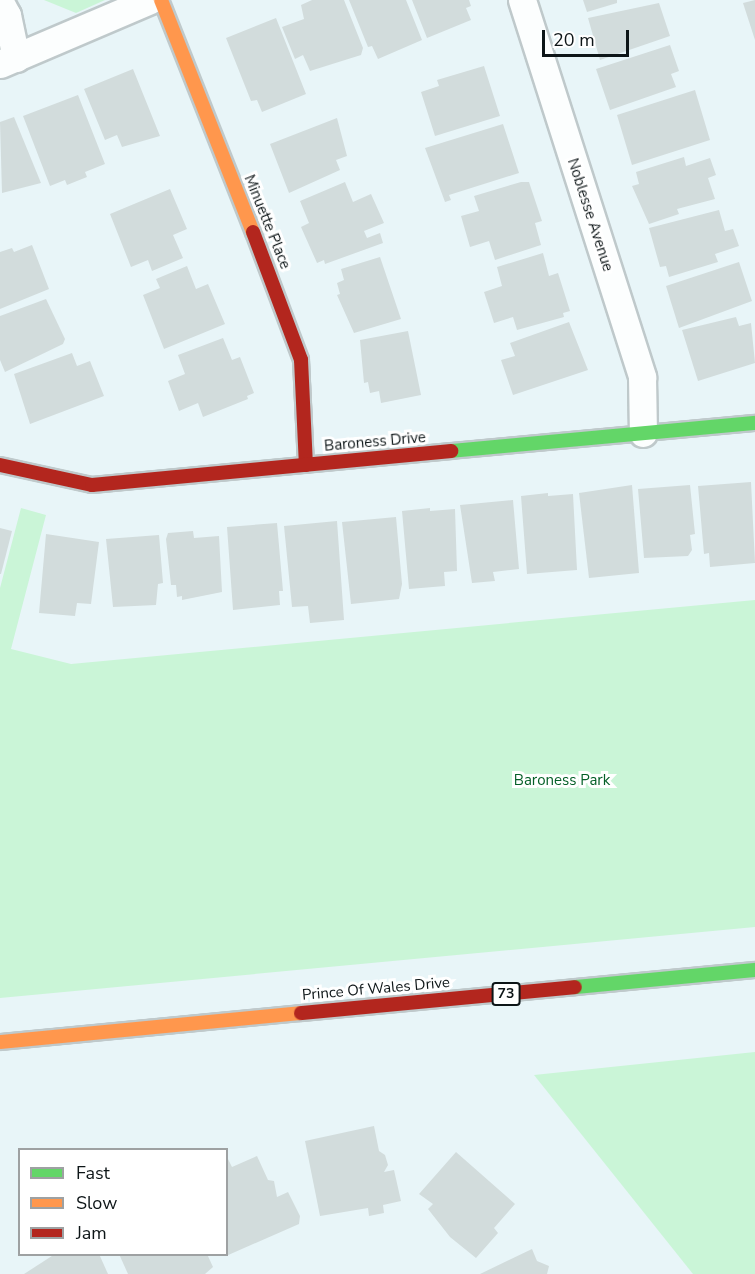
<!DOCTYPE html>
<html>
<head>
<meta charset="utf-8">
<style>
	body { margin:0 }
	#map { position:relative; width:755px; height:1274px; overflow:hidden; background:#e8f5f8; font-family:"Nunito Sans",sans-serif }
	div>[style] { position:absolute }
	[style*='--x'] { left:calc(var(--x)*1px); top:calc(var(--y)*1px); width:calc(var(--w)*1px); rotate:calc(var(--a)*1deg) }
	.green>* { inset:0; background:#caf5d7 }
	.building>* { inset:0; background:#d2dcdc }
	.roads { filter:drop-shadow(2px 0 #bfc9cb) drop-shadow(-2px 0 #bfc9cb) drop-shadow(0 2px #bfc9cb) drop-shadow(0 -2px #bfc9cb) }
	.street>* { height:27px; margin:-13.5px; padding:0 13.5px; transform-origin:13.5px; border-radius:13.5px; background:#fcfefe }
	.fast>* { height:14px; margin:-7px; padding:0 7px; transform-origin:7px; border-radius:7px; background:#63d668 }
	.slow>* { height:14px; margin:-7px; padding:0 7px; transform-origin:7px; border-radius:7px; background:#ff974d }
	.jam>* { height:14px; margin:-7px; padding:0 7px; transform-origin:7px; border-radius:7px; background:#b3261e }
	span { translate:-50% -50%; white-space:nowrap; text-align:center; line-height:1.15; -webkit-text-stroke:6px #fff; paint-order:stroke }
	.shield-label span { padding:2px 4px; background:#fff; border:2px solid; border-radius:4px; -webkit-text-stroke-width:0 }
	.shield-label { font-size:14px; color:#0d1517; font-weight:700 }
	.street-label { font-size:15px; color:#0d1517 }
	.park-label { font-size:15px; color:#045f27 }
	.legend { position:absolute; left:18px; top:1148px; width:210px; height:108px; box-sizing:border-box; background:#fff; border:2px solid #9ea1a2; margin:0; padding:8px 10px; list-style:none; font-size:18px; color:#0d1517 }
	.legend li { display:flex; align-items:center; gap:12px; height:30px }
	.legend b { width:30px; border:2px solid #9ea1a2 }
	.scale { position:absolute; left:542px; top:30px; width:87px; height:27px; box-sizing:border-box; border:3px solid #0d1517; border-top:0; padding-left:8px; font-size:18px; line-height:21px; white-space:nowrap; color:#0d1517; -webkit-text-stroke:4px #fff; paint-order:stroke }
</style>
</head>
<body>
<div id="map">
	<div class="green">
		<div style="clip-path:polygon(44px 0,105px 0,76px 13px)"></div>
		<div style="clip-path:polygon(21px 508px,46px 515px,11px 649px,71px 664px,755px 600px,755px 927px,0 998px,0 588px)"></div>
		<div style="clip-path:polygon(755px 1052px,755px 1274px,693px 1274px,534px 1075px)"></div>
	</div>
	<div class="building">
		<div style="clip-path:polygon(312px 0,344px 0,363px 48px,361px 55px,310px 71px,303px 55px,295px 59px,282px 27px,304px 19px,301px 5px)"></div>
		<div style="clip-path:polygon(349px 0,406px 0,422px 40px,378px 59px,372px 46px,368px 47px)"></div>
		<div style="clip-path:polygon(412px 0,469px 0,471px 6px,466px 8px,471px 20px,427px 38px)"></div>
		<div style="clip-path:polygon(583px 0,617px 0,617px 3px,587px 12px)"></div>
		<div style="clip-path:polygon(755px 0,755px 40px,743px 3px)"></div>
		<div style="clip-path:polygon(659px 3px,670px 36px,600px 60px,588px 18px)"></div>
		<div style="clip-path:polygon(276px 18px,306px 94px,262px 112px,257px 100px,251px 101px,226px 38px)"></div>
		<div style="clip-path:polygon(670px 45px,679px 71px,671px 74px,676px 87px,610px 110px,596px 69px)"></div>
		<div style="clip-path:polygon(484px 66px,500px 116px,435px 136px,421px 92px,439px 86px,437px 80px)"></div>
		<div style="clip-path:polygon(133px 69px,160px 136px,122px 147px,117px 135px,105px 140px,84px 89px)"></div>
		<div style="clip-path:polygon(695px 90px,710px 140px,632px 165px,617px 115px)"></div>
		<div style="clip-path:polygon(78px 95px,105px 164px,85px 172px,87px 177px,67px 185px,65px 180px,50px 186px,23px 116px)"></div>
		<div style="clip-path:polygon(14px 117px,41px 183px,2px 193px,0 122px)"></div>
		<div style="clip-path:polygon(337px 118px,347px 156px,336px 160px,340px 170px,289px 193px,270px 144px)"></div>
		<div style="clip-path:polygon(503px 124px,519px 173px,449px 195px,451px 200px,445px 202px,425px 148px)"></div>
		<div style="clip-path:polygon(684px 157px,686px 166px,710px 158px,716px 175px,708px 178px,715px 199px,677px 209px,679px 214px,649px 224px,632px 186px,639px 184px,636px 172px)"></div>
		<div style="clip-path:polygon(345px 182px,353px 202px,371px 194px,384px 223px,364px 231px,367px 238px,380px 233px,383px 243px,325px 264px,324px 260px,317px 263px,301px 227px,309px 223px,300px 201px)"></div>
		<div style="clip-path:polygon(521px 182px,529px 182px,542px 221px,535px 223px,541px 245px,495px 260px,489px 241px,470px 247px,461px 216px,479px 211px,474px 196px)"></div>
		<div style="clip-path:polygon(170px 189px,187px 229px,173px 235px,183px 258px,152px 271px,148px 260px,131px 267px,110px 214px)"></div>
		<div style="clip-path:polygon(719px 210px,725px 231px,733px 229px,739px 246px,715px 254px,718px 262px,669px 277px,666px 266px,660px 267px,649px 228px)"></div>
		<div style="clip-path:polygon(32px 245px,49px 289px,0 309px,0 252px,12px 248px,14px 252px)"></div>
		<div style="clip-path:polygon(543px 253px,549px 276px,558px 273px,570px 311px,563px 313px,564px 317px,517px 330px,513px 317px,494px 323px,484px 292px,502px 286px,497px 267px)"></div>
		<div style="clip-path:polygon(380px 257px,401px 319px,354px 333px,337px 295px,340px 294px,337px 283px,344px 280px,341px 269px)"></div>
		<div style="clip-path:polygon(739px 262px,752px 301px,679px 328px,666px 286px)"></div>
		<div style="clip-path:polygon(187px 266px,196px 289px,208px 284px,225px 324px,164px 349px,143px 295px,160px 288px,156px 279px)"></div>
		<div style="clip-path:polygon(46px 299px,65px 339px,63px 344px,5px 372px,0 360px,0 316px)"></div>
		<div style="clip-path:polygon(736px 317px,739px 326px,751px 323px,755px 363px,698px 381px,682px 330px)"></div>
		<div style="clip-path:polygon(569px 322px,588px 370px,513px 395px,501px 360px,515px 356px,510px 343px)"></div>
		<div style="clip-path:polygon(408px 331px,421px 395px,381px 403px,379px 391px,370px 393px,368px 382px,364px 383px,360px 340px)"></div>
		<div style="clip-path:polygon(223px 338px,232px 360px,240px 357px,254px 393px,247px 396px,248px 399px,203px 417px,198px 403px,179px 411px,168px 381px,185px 374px,178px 355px)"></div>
		<div style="clip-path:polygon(72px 353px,77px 366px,90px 361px,104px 396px,30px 424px,14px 374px)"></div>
		<div style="clip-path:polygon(751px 482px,755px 563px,710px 567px,709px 553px,704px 554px,698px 486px)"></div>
		<div style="clip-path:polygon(632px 485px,639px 573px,589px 578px,579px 493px)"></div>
		<div style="clip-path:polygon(690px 485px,695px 534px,690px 535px,692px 550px,688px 556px,644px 558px,638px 489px)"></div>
		<div style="clip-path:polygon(548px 493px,548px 496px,573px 494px,577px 570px,527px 574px,521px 496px)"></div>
		<div style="clip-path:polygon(513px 500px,519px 569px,493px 572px,495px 581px,472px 583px,460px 505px)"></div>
		<div style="clip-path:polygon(430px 508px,430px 511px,455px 509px,457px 571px,444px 572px,445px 586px,409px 589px,402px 511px)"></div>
		<div style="clip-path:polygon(396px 517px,402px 584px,399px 599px,351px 604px,342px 522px)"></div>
		<div style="clip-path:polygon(337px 521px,344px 620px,310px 623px,308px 606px,292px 607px,284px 526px)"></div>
		<div style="clip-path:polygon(277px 523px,283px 591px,279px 591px,280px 605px,233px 610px,227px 527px)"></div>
		<div style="clip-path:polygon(0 528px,12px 531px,1px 574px,0 574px)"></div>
		<div style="clip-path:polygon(193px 531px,194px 538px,219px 536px,222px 592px,182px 600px,182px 596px,177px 597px,176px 585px,171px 585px,166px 539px,168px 533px)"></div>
		<div style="clip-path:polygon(46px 534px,99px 542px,91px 604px,77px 603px,75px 616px,39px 613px)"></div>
		<div style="clip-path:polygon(159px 535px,163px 583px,158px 584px,156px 605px,113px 607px,106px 539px)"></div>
		<div style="clip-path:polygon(374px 1126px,379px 1151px,385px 1155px,388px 1165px,384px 1172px,394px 1170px,401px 1201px,383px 1205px,384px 1213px,369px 1216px,368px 1208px,320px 1216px,305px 1141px)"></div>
		<div style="clip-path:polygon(456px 1152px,515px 1204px,494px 1228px,498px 1233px,476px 1258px,450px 1237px,428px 1209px,433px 1204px,419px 1194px)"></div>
		<div style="clip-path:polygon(226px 1155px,232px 1167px,257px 1156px,268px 1180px,274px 1181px,277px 1197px,288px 1192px,300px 1216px,299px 1224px,226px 1256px)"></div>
		<div style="clip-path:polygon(532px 1249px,537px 1261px,549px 1266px,547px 1274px,480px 1274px)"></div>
		<div style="clip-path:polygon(55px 1254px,99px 1254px,108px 1274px,24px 1274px)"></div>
		<div style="clip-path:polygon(119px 1254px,207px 1254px,213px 1267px,205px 1274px,128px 1274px)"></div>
	</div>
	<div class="roads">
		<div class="street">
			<div style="--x:522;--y:0;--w:396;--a:72.3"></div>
			<div style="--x:642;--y:377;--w:56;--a:89"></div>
			<div style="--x:0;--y:2;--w:15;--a:62"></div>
			<div style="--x:7;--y:15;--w:44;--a:78.2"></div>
			<div style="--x:0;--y:64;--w:163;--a:-23.1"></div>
		</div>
		<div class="fast">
			<div style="--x:451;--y:451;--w:305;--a:-5.3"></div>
			<div style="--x:575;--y:987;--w:181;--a:-5.4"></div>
		</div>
		<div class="slow">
			<div style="--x:161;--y:0;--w:250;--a:68.4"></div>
			<div style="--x:0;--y:1042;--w:302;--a:-5.5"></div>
		</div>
		<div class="jam">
			<div style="--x:253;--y:232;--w:137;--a:69.4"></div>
			<div style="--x:301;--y:360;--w:105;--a:87.3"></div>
			<div style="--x:0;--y:465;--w:94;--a:12.3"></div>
			<div style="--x:92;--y:485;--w:361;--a:-5.4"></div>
			<div style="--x:301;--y:1013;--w:275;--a:-5.4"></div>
		</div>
	</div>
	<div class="shield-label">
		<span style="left:506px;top:994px">73</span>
	</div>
	<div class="street-label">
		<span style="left:590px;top:215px;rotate:72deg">Noblesse Avenue</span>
		<span style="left:267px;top:222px;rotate:68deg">Minuette Place</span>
		<span style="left:375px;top:442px;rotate:-5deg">Baroness Drive</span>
		<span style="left:376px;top:989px;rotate:-5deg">Prince Of Wales Drive</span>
	</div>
	<div class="park-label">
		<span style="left:562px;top:781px">Baroness Park</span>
	</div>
	<ul class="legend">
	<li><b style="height:8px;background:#63d668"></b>Fast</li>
	<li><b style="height:8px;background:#ff974d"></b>Slow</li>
	<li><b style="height:8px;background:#b3261e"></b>Jam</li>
	</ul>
	<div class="scale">20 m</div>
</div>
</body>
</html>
